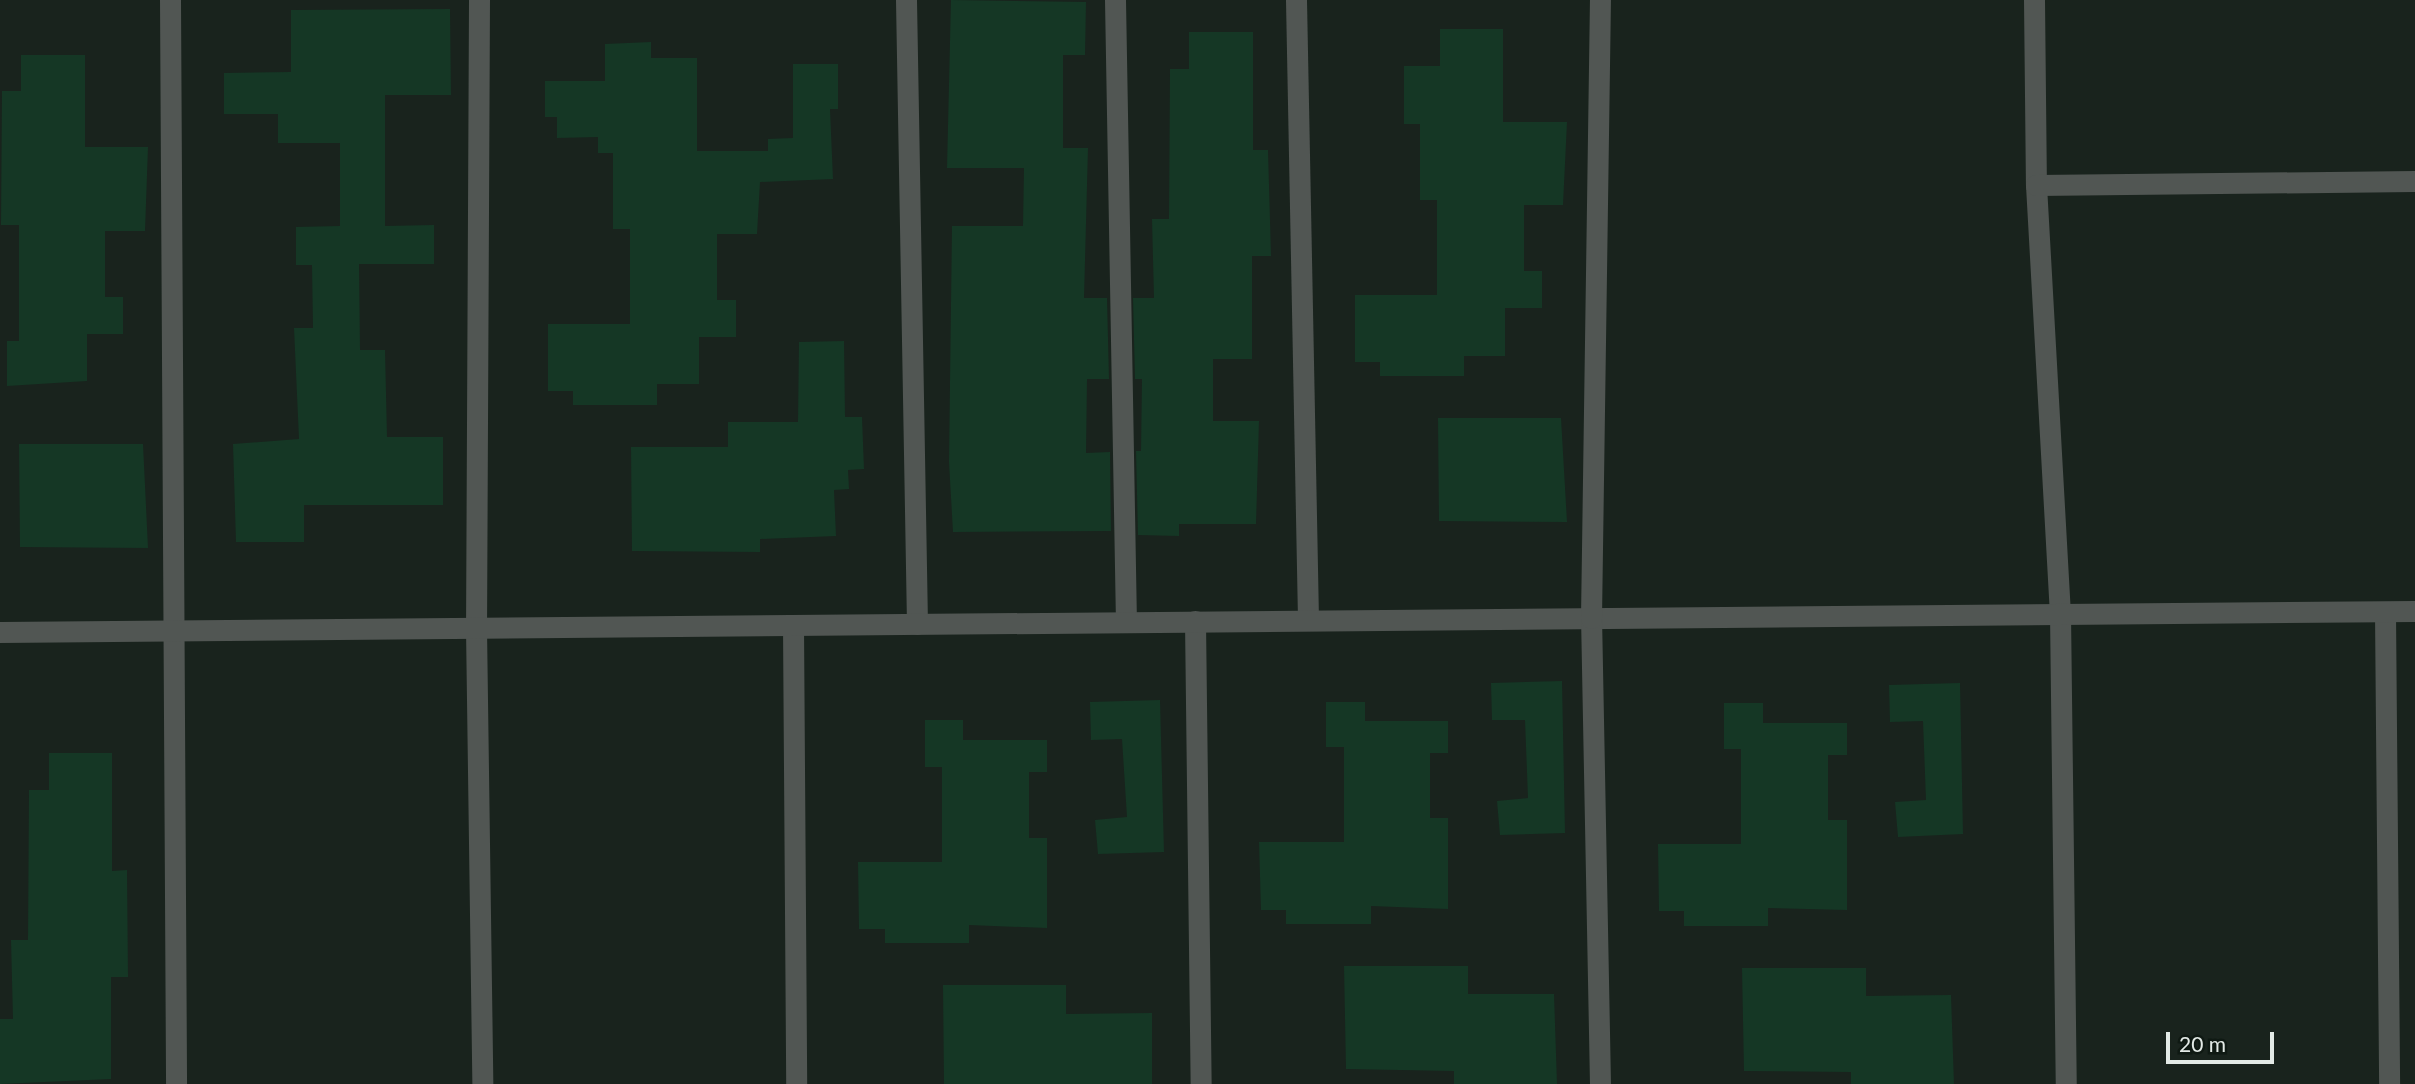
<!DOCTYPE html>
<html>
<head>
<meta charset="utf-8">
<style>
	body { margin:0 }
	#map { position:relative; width:2415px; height:1084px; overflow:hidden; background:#19231d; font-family:Lato,sans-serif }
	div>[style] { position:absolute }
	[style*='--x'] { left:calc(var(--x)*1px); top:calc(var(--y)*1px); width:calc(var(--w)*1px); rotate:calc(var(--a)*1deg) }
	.building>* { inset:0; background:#153725 }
	.minor>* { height:21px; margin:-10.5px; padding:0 10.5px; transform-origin:10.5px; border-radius:10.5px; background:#515653 }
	span { translate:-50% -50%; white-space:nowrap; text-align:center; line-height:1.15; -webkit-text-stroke:5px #0f1913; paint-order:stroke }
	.scale { position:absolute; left:2166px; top:1032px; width:108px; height:32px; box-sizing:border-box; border:4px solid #e3eae6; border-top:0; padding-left:9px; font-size:21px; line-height:24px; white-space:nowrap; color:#e3eae6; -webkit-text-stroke:5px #0f1913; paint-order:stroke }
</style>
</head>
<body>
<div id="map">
	<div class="building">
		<div style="clip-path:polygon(951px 0,1086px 2px,1085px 55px,1063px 55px,1063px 148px,1088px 148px,1084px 298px,1107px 298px,1109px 379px,1087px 379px,1086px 453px,1110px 452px,1111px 531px,953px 532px,949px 462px,952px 226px,1023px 226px,1024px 168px,947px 168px)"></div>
		<div style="clip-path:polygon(450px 9px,451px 95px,385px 95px,385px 226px,434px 225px,434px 264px,359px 264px,360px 350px,385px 350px,387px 437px,443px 437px,443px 505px,304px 505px,304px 542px,236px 542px,233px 444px,299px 439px,294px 328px,313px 328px,312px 265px,296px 265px,296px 227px,340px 226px,340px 143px,278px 143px,278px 114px,224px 114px,224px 73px,291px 72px,291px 10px)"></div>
		<div style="clip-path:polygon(1440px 29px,1503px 29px,1503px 122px,1567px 122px,1563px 205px,1524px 205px,1524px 271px,1542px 271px,1542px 308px,1505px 308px,1505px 356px,1464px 356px,1464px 376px,1380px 376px,1380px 362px,1355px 362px,1355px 295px,1437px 295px,1437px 200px,1420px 200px,1420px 124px,1404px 124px,1404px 66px,1440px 66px)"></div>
		<div style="clip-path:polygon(1189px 32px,1253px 32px,1253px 150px,1268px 150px,1271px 256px,1252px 256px,1252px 359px,1213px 359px,1213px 421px,1259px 421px,1256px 524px,1179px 524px,1179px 536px,1138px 535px,1136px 451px,1141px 451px,1142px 379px,1135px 379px,1133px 298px,1154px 298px,1152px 219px,1169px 219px,1170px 69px,1189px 69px)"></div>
		<div style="clip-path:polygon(651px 42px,651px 58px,697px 58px,697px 151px,768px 151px,768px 139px,793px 138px,793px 64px,838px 64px,838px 109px,830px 109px,833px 179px,760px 182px,757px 234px,717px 234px,717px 300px,736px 300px,736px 337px,699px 337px,699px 384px,657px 384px,657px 405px,573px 405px,573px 391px,548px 391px,548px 324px,630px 324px,630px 229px,613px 229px,613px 153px,598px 153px,598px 137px,557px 138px,557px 117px,545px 117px,545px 81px,605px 81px,605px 44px)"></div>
		<div style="clip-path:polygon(21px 55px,85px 55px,85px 147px,148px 147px,145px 231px,105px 231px,105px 297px,123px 297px,123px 334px,87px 334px,87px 381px,7px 386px,7px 341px,19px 341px,19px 225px,1px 225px,2px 91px,21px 91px)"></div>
		<div style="clip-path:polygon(844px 341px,845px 417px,862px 417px,864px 469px,848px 470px,849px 489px,834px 490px,836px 536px,760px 539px,760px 552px,632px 551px,631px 447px,728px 447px,728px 422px,798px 422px,799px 342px)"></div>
		<div style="clip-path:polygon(1438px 418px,1561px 418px,1567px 522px,1439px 521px)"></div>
		<div style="clip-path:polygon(19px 444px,143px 444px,148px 548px,20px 547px)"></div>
		<div style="clip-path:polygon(1562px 681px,1565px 833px,1500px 835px,1497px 801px,1528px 798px,1525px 720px,1492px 720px,1491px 683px)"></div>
		<div style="clip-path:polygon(1960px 683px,1963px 834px,1898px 837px,1895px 802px,1926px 800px,1923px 721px,1890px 722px,1889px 685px)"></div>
		<div style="clip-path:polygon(1160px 700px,1164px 852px,1098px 854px,1095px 820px,1127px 817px,1122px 739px,1091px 740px,1090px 702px)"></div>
		<div style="clip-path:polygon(1326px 702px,1365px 702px,1365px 721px,1448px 721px,1448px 753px,1430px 753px,1430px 818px,1448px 818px,1448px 909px,1371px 906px,1371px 924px,1286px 924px,1286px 910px,1261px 910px,1259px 842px,1344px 842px,1344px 747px,1326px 747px)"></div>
		<div style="clip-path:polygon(1724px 703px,1763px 703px,1763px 723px,1847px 723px,1847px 755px,1828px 755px,1828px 820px,1847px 820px,1847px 910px,1768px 908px,1768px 926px,1684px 926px,1684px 911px,1659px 911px,1658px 844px,1741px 844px,1741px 749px,1724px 749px)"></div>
		<div style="clip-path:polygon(925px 720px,963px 720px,963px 740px,1047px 740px,1047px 772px,1029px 772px,1029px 838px,1047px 838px,1047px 928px,969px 925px,969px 943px,885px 943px,885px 929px,859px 929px,858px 862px,942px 862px,942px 767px,925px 767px)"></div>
		<div style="clip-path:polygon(49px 753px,112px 753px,112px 871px,127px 870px,128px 977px,111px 977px,111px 1079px,0 1084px,0 1019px,13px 1019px,11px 940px,28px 940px,29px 790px,49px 790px)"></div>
		<div style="clip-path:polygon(1344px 966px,1468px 966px,1468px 994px,1554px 994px,1557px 1084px,1454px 1084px,1454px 1071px,1346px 1069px)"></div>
		<div style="clip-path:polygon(1742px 968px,1866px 968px,1866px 996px,1951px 995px,1954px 1084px,1851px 1084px,1851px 1072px,1744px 1071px)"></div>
		<div style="clip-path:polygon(943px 985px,1066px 985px,1066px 1014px,1152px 1013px,1152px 1084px,944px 1084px)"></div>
	</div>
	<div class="minor">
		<div style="--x:170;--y:0;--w:1084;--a:89.68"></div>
		<div style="--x:479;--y:0;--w:628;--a:90.27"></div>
		<div style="--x:476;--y:628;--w:456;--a:89.2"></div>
		<div style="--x:906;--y:0;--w:624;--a:88.99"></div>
		<div style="--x:1115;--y:0;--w:622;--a:88.99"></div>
		<div style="--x:1296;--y:0;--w:620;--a:88.89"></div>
		<div style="--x:2034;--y:0;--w:185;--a:89.4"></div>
		<div style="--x:2036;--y:185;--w:429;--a:86.8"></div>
		<div style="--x:2060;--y:613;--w:471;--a:89.3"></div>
		<div style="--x:2036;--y:185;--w:379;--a:-0.6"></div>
		<div style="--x:2385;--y:612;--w:472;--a:89.5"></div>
		<div style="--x:1195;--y:621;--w:463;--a:89.3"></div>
		<div style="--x:793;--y:625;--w:459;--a:89.6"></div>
		<div style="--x:0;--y:632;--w:2415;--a:-0.5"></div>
		<div style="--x:1600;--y:1084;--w:466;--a:-91.1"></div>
		<div style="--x:1591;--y:618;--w:618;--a:-89.17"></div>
	</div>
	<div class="scale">20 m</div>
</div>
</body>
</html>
